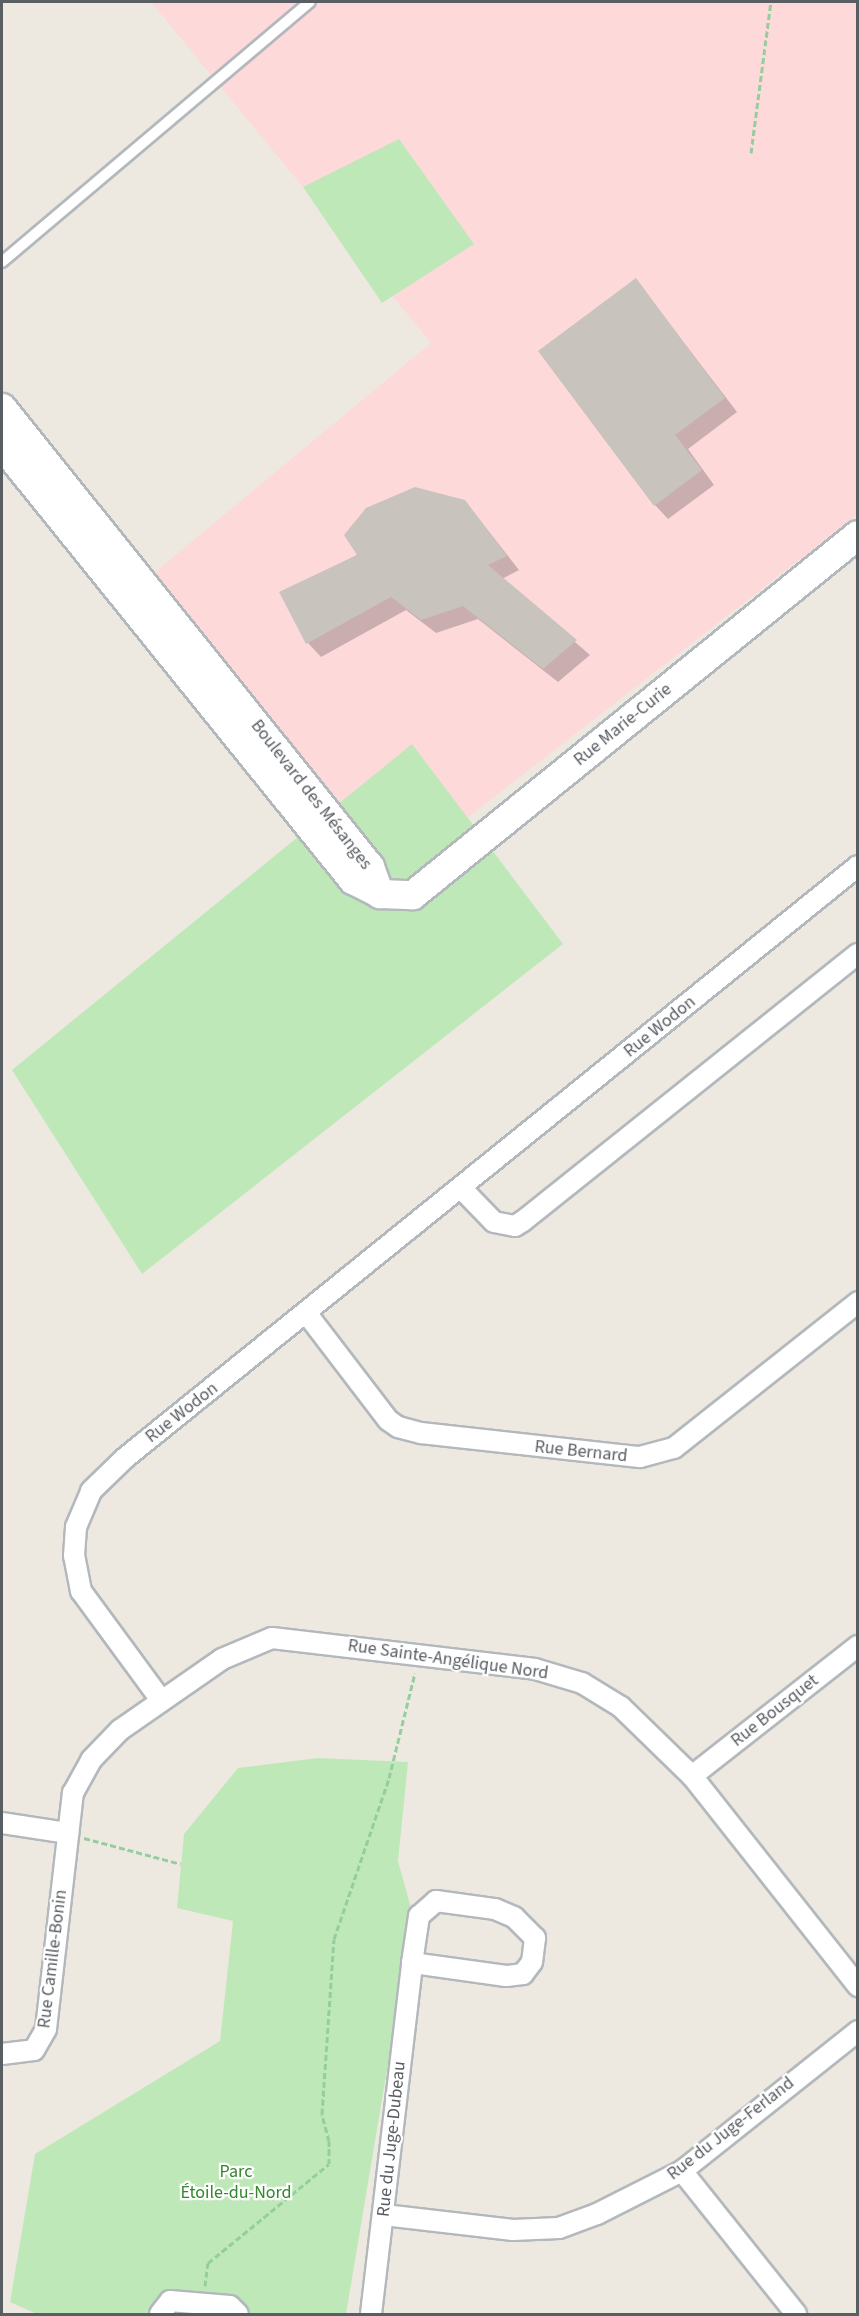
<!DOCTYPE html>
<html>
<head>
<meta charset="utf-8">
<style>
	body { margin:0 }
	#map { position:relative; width:859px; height:2316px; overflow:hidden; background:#eee9e0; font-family:"Source Sans 3",sans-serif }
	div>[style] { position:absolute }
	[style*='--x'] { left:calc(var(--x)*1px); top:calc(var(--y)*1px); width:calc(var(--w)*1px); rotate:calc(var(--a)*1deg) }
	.medical>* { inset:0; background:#fdd9da }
	.green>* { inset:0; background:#bfe8b9 }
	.shadow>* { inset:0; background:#0003 }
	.building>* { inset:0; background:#c9c3bd }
	.path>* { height:3px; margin-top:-1.5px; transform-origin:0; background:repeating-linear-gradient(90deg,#94ce9e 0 6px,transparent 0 9px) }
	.roads { filter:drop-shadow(2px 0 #b3b8bc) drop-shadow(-2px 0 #b3b8bc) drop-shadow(0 2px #b3b8bc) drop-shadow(0 -2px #b3b8bc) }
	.lane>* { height:10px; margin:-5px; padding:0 5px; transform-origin:5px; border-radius:5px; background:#fff }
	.street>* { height:20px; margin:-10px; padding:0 10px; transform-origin:10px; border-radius:10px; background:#fff }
	.secondary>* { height:28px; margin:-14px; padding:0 14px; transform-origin:14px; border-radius:14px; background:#fff }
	span { translate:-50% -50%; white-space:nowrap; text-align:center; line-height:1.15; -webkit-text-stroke:4.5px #fff; paint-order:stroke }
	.street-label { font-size:18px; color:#595e63 }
	.park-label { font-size:18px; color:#33872d }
	.frame { position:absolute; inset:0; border:3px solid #595e63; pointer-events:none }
</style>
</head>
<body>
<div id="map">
	<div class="medical">
		<div style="clip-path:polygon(151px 2px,857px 2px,857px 515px,386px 881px,148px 578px,431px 343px)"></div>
	</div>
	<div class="green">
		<div style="clip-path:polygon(399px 139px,474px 244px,382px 303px,303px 187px)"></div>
		<div style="clip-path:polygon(412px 744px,563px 944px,142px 1274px,12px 1070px)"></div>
		<div style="clip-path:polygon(318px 1758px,408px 1762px,398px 1861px,413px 1915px,346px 2314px,37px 2314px,10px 2302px,35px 2154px,220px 2041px,233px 1921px,177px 1908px,184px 1834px,238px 1768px)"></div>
	</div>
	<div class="shadow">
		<div style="clip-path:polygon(636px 280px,737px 412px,688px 449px,714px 485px,668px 519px,655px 505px)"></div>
		<div style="clip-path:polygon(465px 501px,519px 570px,502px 579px,590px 655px,558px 682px,478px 619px,436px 633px,406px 610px,321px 657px,308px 643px,281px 593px)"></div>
	</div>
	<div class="building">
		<div style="clip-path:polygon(636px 278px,725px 398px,675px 435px,702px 470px,654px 506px,538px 351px)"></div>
		<div style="clip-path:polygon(415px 487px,465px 500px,507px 556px,488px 565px,577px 640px,543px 669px,463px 606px,421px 620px,391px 597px,306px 644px,279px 592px,357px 555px,344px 535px,366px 508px)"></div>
	</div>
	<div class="path">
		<div style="--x:751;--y:153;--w:152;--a:-82.5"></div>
		<div style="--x:857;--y:182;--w:1;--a:0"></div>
		<div style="--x:84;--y:1838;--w:100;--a:15"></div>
		<div style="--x:205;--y:2286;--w:23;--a:-83"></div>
		<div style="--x:208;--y:2263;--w:156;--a:-39.3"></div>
		<div style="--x:329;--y:2164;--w:23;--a:-90"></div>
		<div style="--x:329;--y:2141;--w:28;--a:-105"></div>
		<div style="--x:322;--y:2114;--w:175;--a:-86.1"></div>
		<div style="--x:334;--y:1939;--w:170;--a:-71.1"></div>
		<div style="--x:389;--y:1778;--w:108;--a:-76.1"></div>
	</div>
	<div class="roads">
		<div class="lane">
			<div style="--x:2;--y:262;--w:403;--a:-40.2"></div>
		</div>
		<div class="street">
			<div style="--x:461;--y:1188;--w:47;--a:45.9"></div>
			<div style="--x:494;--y:1222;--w:21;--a:11"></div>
			<div style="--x:515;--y:1226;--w:9;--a:-32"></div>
			<div style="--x:523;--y:1221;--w:428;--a:-38.6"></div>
			<div style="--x:307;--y:1314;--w:133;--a:52.6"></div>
			<div style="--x:388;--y:1420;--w:12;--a:35"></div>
			<div style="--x:398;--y:1427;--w:24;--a:15"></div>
			<div style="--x:421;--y:1433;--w:220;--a:6.3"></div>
			<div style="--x:640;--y:1457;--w:35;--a:-15"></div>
			<div style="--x:674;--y:1448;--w:235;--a:-38.4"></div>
			<div style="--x:161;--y:1700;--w:135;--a:-126.3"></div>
			<div style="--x:81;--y:1591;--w:36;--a:-101"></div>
			<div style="--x:74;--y:1556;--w:29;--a:-86"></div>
			<div style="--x:76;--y:1527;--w:39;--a:-67"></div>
			<div style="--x:91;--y:1491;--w:47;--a:-44.1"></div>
			<div style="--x:125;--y:1458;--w:942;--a:-38.93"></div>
			<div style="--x:692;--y:1776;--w:211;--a:-38.1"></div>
			<div style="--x:2;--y:1823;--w:67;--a:8.6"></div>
			<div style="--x:2;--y:2054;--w:32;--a:-7"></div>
			<div style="--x:34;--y:2050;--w:24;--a:-60"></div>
			<div style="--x:46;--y:2029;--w:238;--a:-83.5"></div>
			<div style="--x:73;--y:1793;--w:38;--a:-61"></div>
			<div style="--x:91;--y:1760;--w:42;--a:-46"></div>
			<div style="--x:120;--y:1730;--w:124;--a:-34.8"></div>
			<div style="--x:222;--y:1659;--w:54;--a:-22.8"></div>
			<div style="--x:272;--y:1638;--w:265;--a:6.7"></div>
			<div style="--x:535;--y:1669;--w:49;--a:16.6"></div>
			<div style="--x:582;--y:1683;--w:46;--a:31.6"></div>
			<div style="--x:621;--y:1707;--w:99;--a:44.2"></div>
			<div style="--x:692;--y:1776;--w:268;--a:51.7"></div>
			<div style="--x:682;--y:2171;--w:183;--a:51.4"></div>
			<div style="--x:384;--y:2215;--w:130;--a:6.6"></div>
			<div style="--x:513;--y:2230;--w:46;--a:-2.5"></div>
			<div style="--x:559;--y:2228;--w:40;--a:-20.2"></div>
			<div style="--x:597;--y:2214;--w:95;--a:-26.8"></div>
			<div style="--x:682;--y:2171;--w:225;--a:-38.5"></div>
			<div style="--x:160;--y:2314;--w:16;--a:-52"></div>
			<div style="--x:170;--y:2301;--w:60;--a:4.8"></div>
			<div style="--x:230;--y:2306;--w:11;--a:45"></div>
			<div style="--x:371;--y:2314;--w:353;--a:-83.3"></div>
			<div style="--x:412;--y:1963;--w:48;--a:-81.5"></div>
			<div style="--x:419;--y:1916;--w:23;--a:-41"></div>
			<div style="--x:436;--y:1901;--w:60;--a:7.7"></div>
			<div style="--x:495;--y:1909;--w:21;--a:23"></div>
			<div style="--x:514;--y:1917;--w:30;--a:45"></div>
			<div style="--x:535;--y:1938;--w:24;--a:97"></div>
			<div style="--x:532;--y:1962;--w:15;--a:127"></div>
			<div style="--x:523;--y:1974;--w:17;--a:173"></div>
			<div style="--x:506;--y:1976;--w:95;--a:-172.1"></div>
		</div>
		<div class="secondary">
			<div style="--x:2;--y:408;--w:588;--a:51.28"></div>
			<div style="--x:370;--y:867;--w:29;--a:70"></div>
			<div style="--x:2;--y:445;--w:559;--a:51.1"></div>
			<div style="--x:353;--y:880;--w:30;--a:27"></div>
			<div style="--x:380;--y:894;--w:33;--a:2"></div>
			<div style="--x:413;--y:895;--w:572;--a:-38.97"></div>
		</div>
	</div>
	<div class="street-label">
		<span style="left:623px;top:725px;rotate:-39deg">Rue Marie-Curie</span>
		<span style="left:311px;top:795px;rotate:52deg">Boulevard des Mésanges</span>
		<span style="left:660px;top:1027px;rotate:-39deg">Rue Wodon</span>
		<span style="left:182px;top:1413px;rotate:-38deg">Rue Wodon</span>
		<span style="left:581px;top:1452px;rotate:6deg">Rue Bernard</span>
		<span style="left:448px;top:1660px;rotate:8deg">Rue Sainte-Angélique Nord</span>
		<span style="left:775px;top:1711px;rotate:-38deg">Rue Bousquet</span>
		<span style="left:53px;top:1959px;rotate:-83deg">Rue Camille-Bonin</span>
		<span style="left:731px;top:2129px;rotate:-38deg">Rue du Juge-Ferland</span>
		<span style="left:392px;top:2139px;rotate:-84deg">Rue du Juge-Dubeau</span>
	</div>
	<div class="park-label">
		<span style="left:236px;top:2183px">Parc<br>Étoile-du-Nord</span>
	</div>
	<div class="frame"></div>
</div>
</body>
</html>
